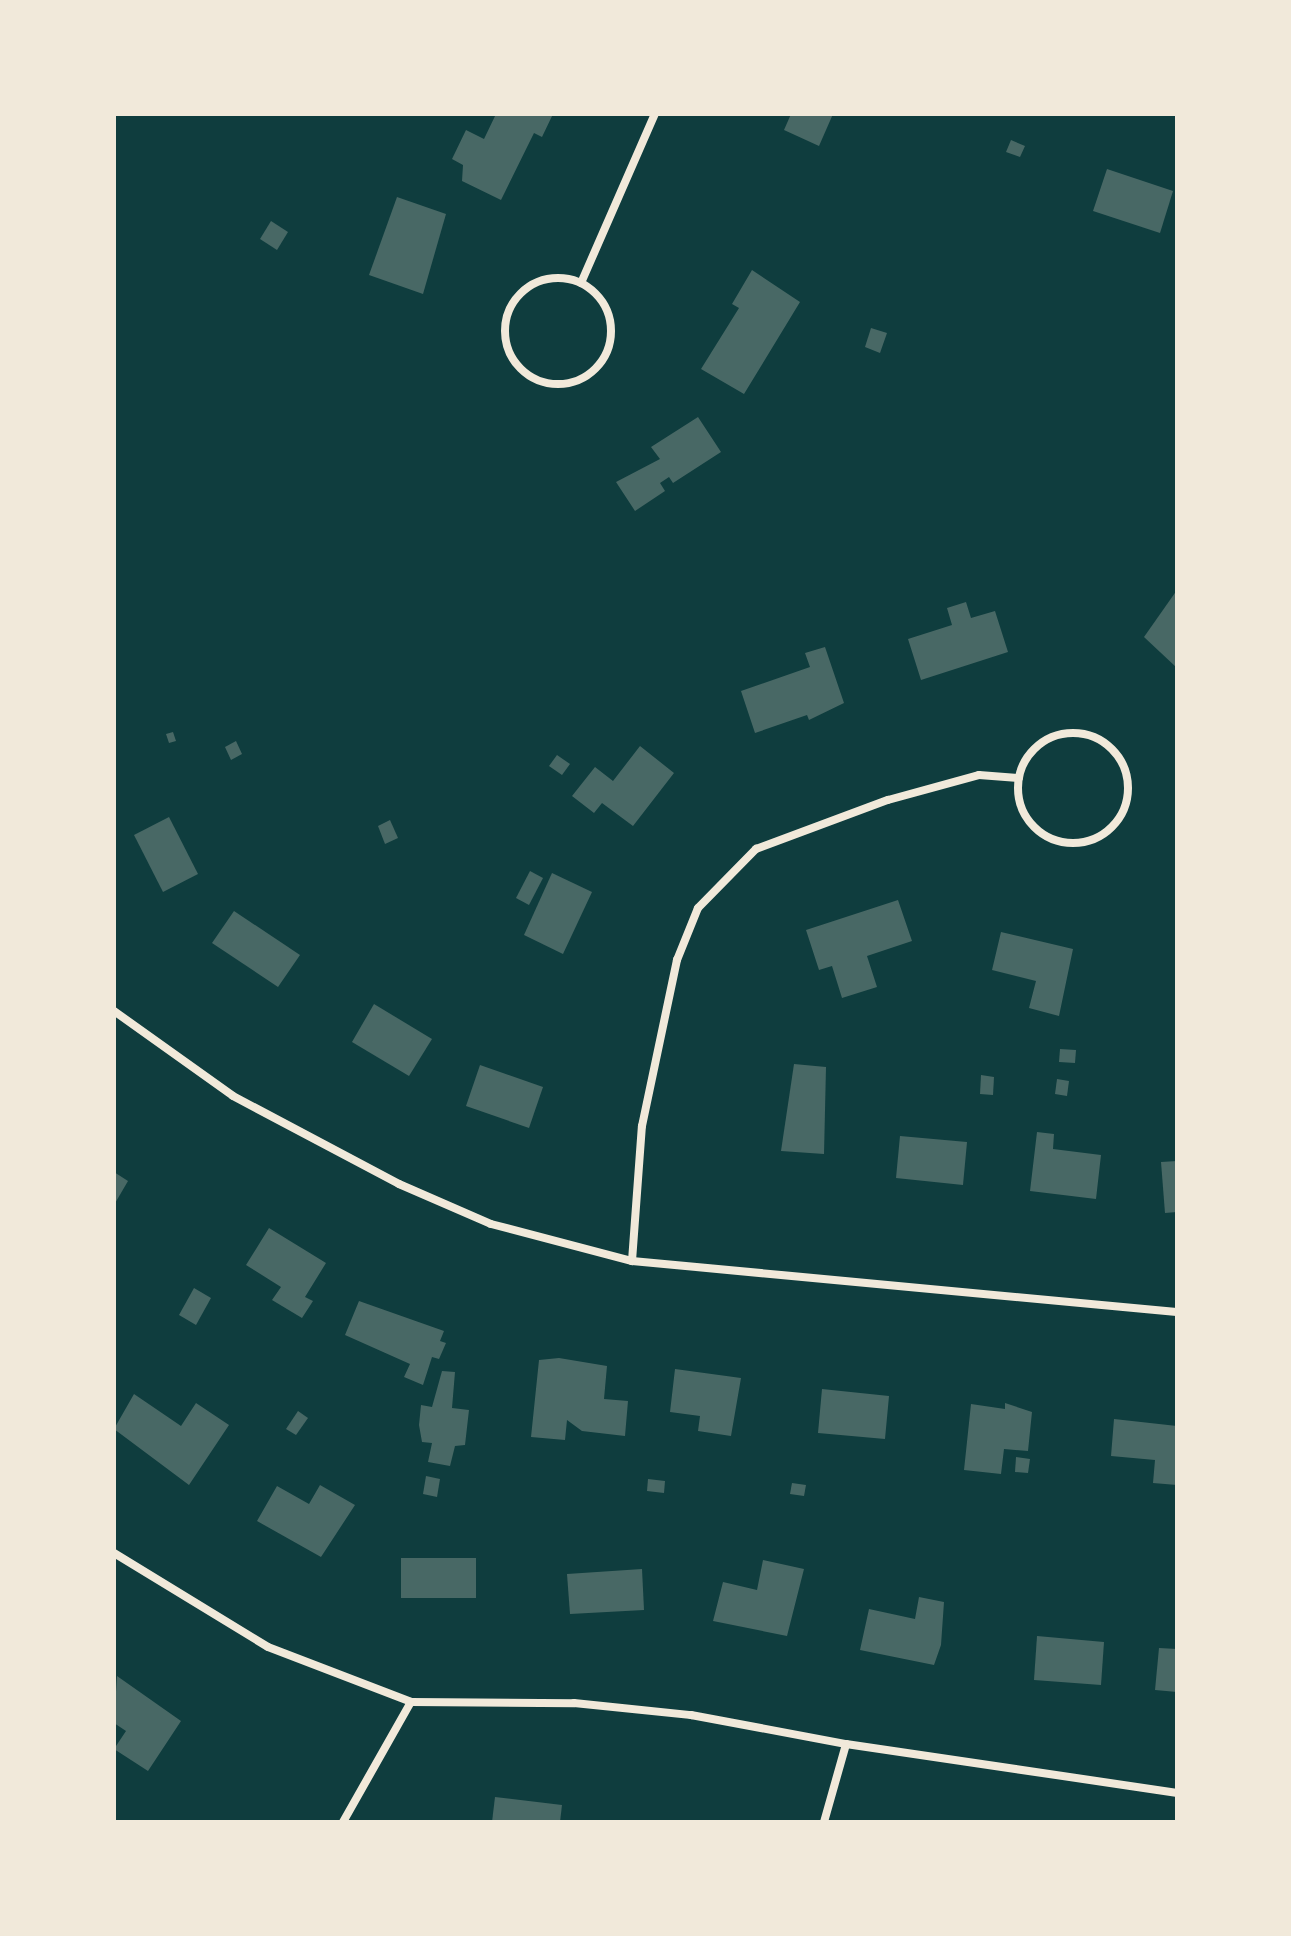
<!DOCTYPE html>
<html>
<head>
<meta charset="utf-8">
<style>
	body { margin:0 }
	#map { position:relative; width:1291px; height:1936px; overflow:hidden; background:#0f3d3e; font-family:Mulish,sans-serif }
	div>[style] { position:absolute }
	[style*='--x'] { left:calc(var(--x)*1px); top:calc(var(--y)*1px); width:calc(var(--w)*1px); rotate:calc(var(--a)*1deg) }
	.building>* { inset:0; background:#486865 }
	.minor>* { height:8px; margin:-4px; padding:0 4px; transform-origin:4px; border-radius:4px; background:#f1e9da }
	.minor>.ring { margin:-4px; padding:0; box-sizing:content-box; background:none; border:8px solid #f1e9da; border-radius:50% }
	span { translate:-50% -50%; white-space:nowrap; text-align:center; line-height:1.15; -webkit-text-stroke:8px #f1e9da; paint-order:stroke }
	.frame { position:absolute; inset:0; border:116px solid #f1e9da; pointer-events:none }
</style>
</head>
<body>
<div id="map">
	<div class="building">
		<div style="clip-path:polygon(496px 114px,553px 114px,542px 137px,534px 133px,501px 200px,462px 181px,463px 165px,452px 159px,466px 130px,484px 139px)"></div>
		<div style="clip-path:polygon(791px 114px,833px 114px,819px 146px,784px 130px)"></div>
		<div style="clip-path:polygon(1011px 140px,1025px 146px,1020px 157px,1006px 152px)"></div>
		<div style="clip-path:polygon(1107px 169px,1173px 191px,1160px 233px,1093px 211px)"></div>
		<div style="clip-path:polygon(397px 197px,446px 214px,423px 294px,369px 275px)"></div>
		<div style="clip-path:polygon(271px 221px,288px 232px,277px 250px,260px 239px)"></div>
		<div style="clip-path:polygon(752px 270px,800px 302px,744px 394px,701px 369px,739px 308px,732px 304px)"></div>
		<div style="clip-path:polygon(871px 328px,887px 333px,880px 353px,865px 347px)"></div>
		<div style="clip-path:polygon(698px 417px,721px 452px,673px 483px,669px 477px,660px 483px,665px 491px,635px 511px,616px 482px,660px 459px,651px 447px)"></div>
		<div style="clip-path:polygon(1177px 590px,1177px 668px,1144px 637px)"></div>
		<div style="clip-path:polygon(966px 602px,971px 618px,995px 611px,1008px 652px,921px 680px,908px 639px,952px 625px,947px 608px)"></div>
		<div style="clip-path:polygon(825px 647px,844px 703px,809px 720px,807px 715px,755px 733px,741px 691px,810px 667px,805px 653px)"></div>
		<div style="clip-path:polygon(173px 732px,176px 741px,169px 743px,166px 734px)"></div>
		<div style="clip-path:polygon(236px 741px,242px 754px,231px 760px,225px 747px)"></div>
		<div style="clip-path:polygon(640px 746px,674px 773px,633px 826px,602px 803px,594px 813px,572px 796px,595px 767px,613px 781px)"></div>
		<div style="clip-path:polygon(557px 755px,570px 764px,562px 775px,549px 766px)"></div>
		<div style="clip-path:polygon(169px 817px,198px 874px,163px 892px,134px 835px)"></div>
		<div style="clip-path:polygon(390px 820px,398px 838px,385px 844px,378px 826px)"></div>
		<div style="clip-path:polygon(530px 871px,543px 878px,529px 905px,516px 898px)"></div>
		<div style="clip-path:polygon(552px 873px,592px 892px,563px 954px,524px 935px)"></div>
		<div style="clip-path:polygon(898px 900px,912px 941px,867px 956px,877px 987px,842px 998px,832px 966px,819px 970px,806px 930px)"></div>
		<div style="clip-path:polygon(234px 911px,300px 955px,278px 987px,212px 943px)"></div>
		<div style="clip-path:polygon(1001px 932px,1073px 949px,1059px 1016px,1029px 1008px,1036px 981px,992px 970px)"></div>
		<div style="clip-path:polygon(374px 1004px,432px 1039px,409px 1076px,352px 1042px)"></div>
		<div style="clip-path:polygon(1060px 1049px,1076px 1050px,1075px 1063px,1059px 1062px)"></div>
		<div style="clip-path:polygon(794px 1064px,826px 1067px,824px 1154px,781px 1151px)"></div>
		<div style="clip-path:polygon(480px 1065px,543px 1087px,529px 1128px,466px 1106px)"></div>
		<div style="clip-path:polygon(981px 1075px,994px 1077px,993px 1095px,980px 1094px)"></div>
		<div style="clip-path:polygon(1057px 1079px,1069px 1081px,1067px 1096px,1055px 1094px)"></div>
		<div style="clip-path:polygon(1037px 1132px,1054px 1134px,1053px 1149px,1101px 1155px,1096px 1199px,1030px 1191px)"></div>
		<div style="clip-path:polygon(900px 1136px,967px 1142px,963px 1185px,896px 1178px)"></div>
		<div style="clip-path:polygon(1177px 1161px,1177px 1212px,1165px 1213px,1161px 1162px)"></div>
		<div style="clip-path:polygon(114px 1172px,128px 1181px,114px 1205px)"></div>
		<div style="clip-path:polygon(269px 1228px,326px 1263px,305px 1297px,313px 1301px,302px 1318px,272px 1300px,281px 1287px,246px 1265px)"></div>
		<div style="clip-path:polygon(194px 1288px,211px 1298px,196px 1325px,179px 1315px)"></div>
		<div style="clip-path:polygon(359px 1301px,444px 1331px,440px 1341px,446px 1343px,439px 1359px,432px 1357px,423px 1385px,404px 1377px,410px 1364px,345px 1335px)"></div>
		<div style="clip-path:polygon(559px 1358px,607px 1366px,604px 1399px,628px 1401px,625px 1436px,582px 1431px,567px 1420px,565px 1440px,531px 1437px,539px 1360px)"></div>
		<div style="clip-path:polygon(675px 1369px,741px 1378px,731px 1436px,698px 1431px,700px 1416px,670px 1412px)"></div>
		<div style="clip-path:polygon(442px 1371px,455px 1372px,452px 1408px,469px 1410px,465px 1445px,455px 1446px,450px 1466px,428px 1462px,432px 1443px,422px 1442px,419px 1425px,421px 1405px,432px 1407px)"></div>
		<div style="clip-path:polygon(822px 1389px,889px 1396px,885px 1439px,818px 1433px)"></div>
		<div style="clip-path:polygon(134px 1394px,181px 1426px,196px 1403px,229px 1425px,189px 1485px,114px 1429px)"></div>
		<div style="clip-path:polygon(1005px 1403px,1032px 1412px,1028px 1451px,1004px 1449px,1001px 1474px,964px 1470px,971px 1404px,1005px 1409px)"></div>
		<div style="clip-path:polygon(298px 1411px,308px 1418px,296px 1435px,286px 1429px)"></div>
		<div style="clip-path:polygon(1114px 1419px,1177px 1426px,1177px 1485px,1153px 1483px,1155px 1460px,1111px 1456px)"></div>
		<div style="clip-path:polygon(1016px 1457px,1030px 1459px,1028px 1473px,1015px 1472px)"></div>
		<div style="clip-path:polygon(426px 1476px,440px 1479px,437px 1497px,423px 1494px)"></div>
		<div style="clip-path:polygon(648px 1479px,665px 1481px,664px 1493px,647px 1491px)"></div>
		<div style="clip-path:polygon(792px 1483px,806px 1485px,804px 1496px,790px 1494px)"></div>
		<div style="clip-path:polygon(320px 1485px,355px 1505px,321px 1557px,257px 1521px,277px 1486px,309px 1504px)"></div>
		<div style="clip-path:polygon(401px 1558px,476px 1558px,476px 1598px,401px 1598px)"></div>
		<div style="clip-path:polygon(763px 1560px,804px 1569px,787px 1636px,713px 1621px,723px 1582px,757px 1590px)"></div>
		<div style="clip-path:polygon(642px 1569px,644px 1610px,570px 1614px,567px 1574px)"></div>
		<div style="clip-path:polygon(919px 1597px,944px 1602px,941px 1645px,934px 1665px,860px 1650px,869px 1609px,915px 1619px)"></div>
		<div style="clip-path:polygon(1037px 1636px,1104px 1642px,1101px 1685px,1034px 1680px)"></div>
		<div style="clip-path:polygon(1159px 1648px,1177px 1649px,1177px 1692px,1155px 1690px)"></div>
		<div style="clip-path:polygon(117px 1676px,181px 1721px,148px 1771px,114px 1749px,126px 1731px,114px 1723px)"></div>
		<div style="clip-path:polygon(495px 1797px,562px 1805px,560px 1822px,492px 1822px)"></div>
	</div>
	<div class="minor">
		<div class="ring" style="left:505px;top:278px;width:98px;height:98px"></div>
		<div style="--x:581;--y:283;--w:184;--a:-66.4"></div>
		<div class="ring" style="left:1018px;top:733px;width:102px;height:102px"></div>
		<div style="--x:114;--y:1011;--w:146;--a:35.5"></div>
		<div style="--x:233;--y:1096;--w:188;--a:27.9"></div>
		<div style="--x:399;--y:1184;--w:100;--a:23.5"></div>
		<div style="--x:491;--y:1224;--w:146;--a:14.7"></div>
		<div style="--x:632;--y:1261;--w:547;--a:5.35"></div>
		<div style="--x:632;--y:1261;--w:135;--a:-85.8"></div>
		<div style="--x:642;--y:1126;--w:170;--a:-78.1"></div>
		<div style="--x:677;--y:960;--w:56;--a:-68"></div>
		<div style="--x:698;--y:908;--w:83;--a:-45.5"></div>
		<div style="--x:756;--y:849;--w:141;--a:-20.4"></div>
		<div style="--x:888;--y:800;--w:94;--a:-15.4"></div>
		<div style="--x:979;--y:775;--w:40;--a:4.3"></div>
		<div style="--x:114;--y:1553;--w:180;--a:31.4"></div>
		<div style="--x:268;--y:1647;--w:153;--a:21"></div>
		<div style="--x:411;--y:1702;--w:163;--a:0.4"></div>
		<div style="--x:574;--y:1703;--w:118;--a:5.9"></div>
		<div style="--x:691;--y:1715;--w:158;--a:10.6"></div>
		<div style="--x:846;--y:1744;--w:335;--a:8.4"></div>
		<div style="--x:343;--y:1822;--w:138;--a:-60.5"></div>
		<div style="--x:824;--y:1822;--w:81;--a:-74.2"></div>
	</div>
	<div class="frame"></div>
</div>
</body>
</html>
